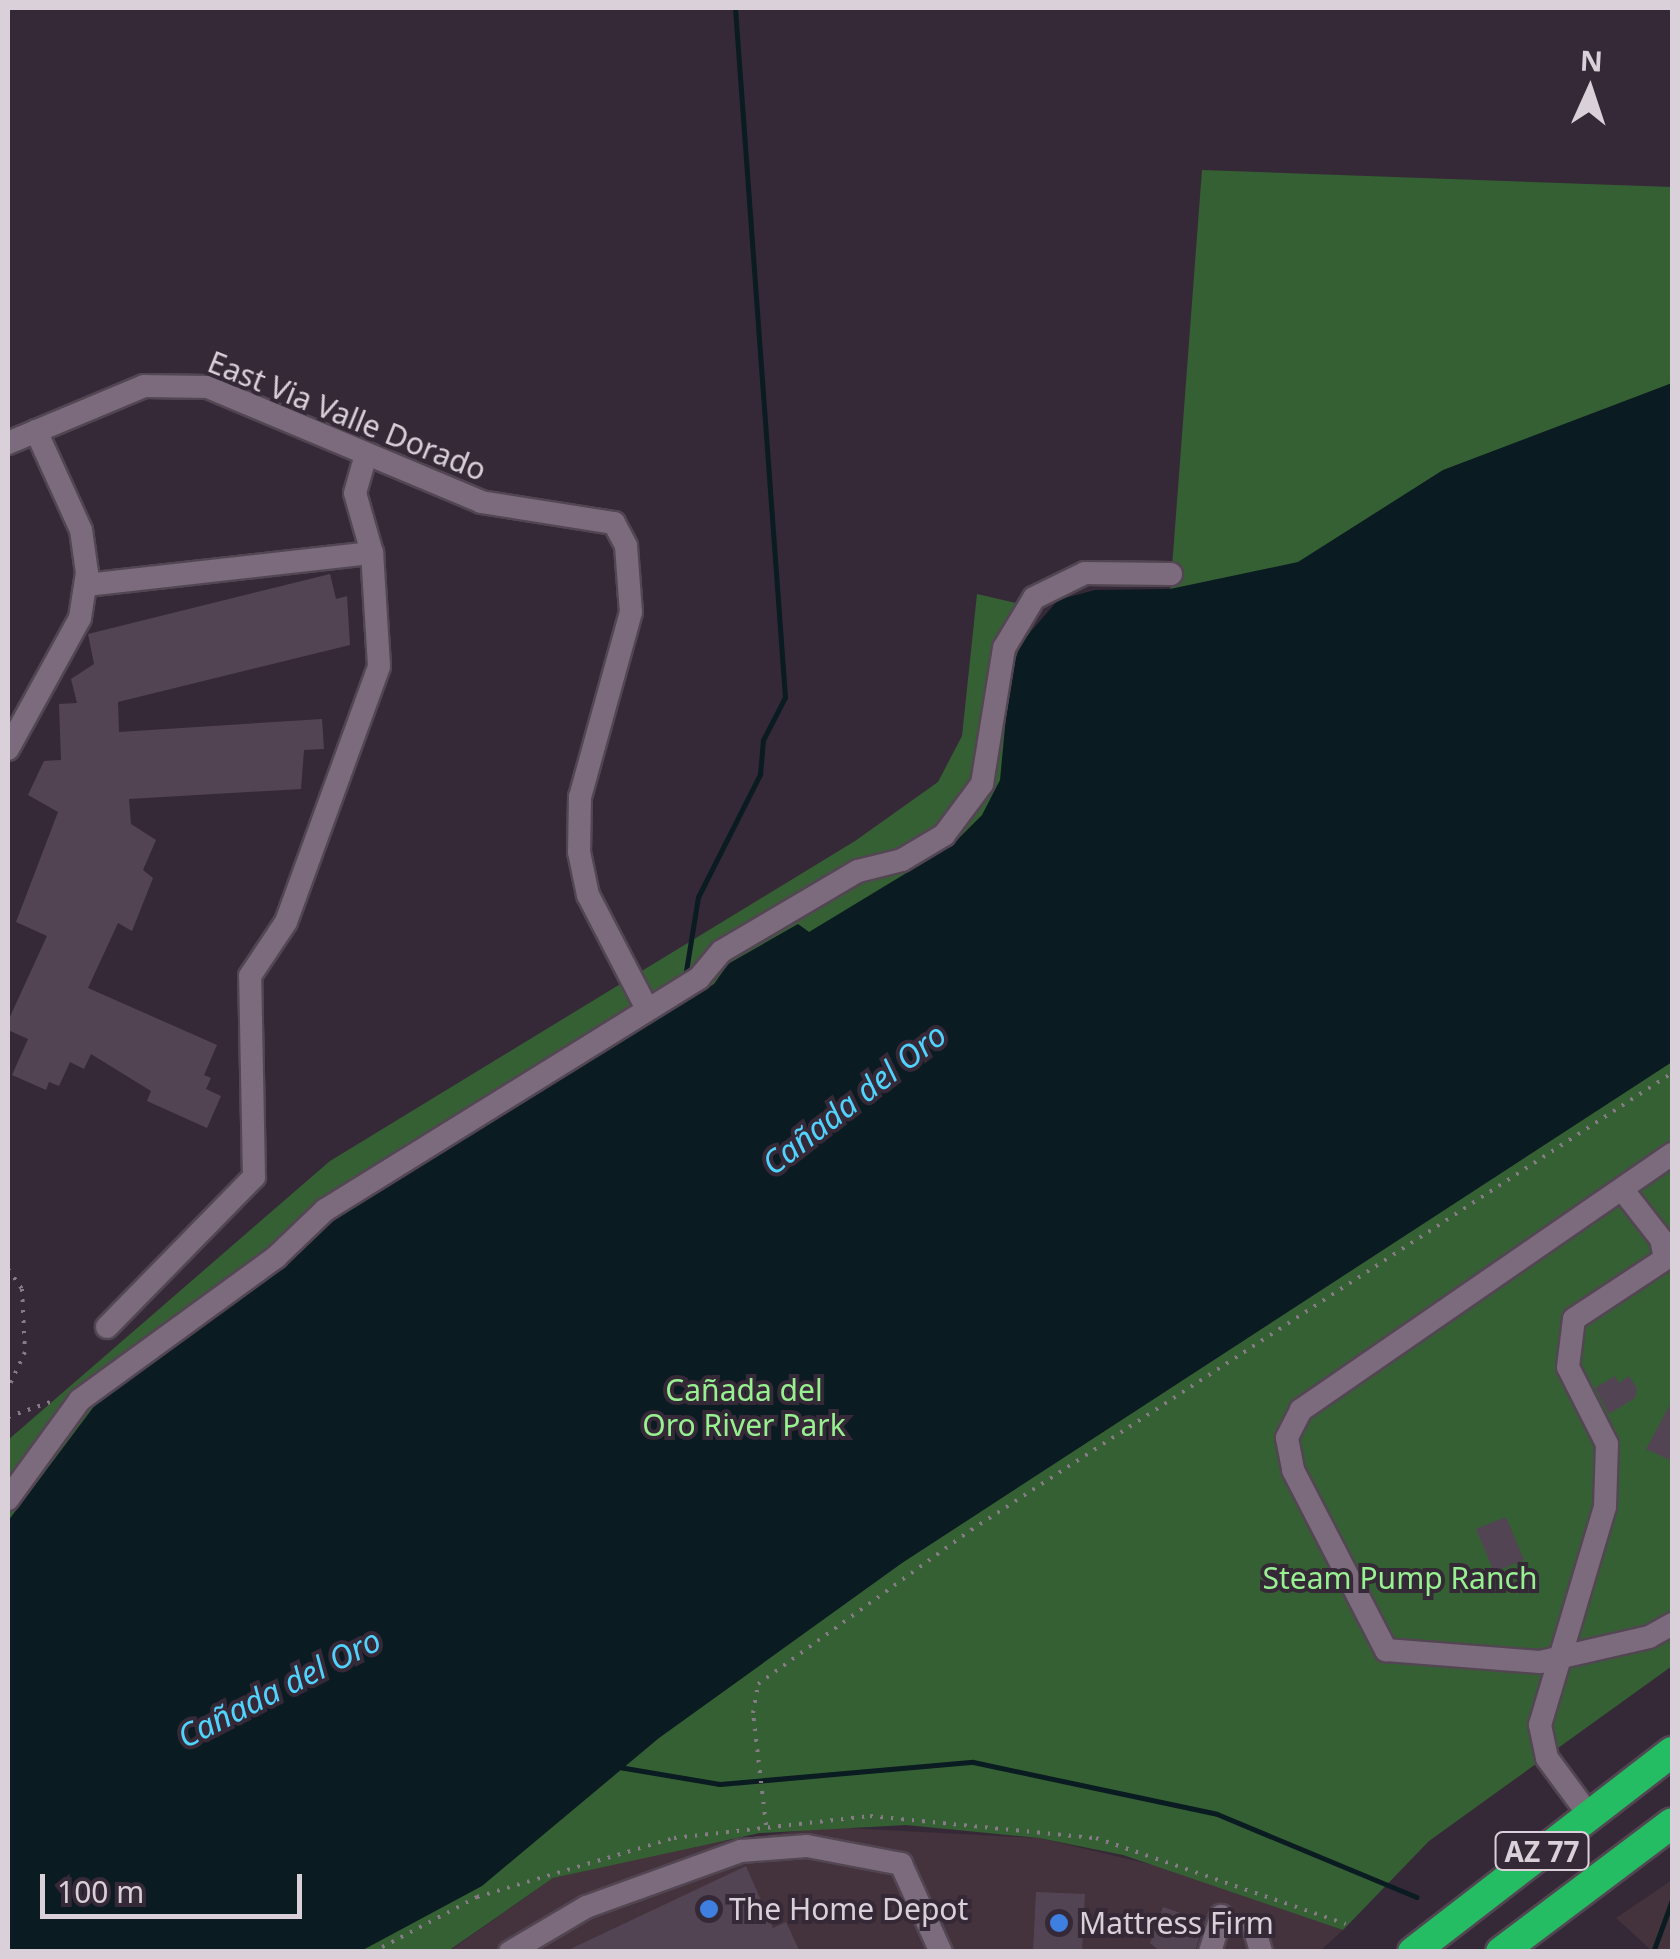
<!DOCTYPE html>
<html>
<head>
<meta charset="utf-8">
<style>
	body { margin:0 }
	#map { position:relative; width:1680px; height:1959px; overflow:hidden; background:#362937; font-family:"Noto Sans",sans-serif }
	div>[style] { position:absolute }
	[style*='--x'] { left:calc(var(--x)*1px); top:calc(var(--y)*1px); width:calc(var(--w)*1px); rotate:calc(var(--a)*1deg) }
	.commercial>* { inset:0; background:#44323c }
	.green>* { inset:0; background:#356033 }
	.water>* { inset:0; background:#0a1b21 }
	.stream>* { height:5px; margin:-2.5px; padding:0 2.5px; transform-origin:2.5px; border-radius:2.5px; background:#0a1b21 }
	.building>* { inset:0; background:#534454 }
	.path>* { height:4px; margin-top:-2px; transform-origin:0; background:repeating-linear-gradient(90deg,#867b87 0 2.5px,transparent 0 10.5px) }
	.roads { filter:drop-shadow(2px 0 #524652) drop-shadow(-2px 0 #524652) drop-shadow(0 2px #524652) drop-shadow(0 -2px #524652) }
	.minor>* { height:22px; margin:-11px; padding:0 11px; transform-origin:11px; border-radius:11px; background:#7b6b7c }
	.highway>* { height:30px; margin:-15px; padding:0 15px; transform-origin:15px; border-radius:15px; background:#25bd63 }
	.dots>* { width:28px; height:28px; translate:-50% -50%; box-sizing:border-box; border:5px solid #362937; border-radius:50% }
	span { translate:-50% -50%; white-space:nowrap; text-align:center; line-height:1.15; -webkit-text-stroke:8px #362937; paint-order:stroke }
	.shield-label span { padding:2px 8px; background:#362937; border:2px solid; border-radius:8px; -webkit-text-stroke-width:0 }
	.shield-label { font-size:28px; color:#d9d0d9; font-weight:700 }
	.street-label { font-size:30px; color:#d9d0d9 }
	.park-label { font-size:30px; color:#97f190 }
	.poi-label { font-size:30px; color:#d9d0d9 }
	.left { translate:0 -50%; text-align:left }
	.water-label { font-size:32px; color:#50d3fc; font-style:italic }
	.frame { position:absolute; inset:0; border:10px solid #d9d0d9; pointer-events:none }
	.north { position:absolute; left:1540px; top:40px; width:100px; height:100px; -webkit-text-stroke:8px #362937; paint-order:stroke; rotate:3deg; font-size:28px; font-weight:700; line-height:40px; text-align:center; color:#d9d0d9 }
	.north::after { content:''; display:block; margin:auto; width:35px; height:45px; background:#d9d0d9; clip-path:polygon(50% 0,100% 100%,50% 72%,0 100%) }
	.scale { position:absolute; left:40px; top:1874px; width:262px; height:45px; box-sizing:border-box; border:5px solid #d9d0d9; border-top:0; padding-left:12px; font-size:30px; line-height:35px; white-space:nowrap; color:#d9d0d9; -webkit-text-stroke:8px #362937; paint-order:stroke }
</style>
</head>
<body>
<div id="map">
	<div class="commercial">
		<div style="clip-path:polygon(827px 1827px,1039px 1838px,1187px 1873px,1343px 1930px,1319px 1952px,448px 1952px,553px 1878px,693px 1845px)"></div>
		<div style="clip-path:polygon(1672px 1880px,1672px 1951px,1652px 1951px,1616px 1918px)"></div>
	</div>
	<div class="green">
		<div style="clip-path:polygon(1202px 170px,1672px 187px,1672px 1666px,1429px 1841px,1343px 1930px,1123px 1855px,1039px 1838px,906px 1825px,760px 1833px,553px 1878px,448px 1951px,8px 1952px,8px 1440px,330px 1161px,855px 841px,938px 782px,962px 736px,977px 594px,1033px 607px,1000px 837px,1159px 740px)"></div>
	</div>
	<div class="water">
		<div style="clip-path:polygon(1672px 383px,1672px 1062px,902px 1563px,659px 1738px,482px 1886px,361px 1951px,8px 1952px,8px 1521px,107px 1389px,385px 1182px,714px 984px,728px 964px,798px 924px,809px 932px,951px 846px,982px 815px,1000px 780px,1010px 674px,1021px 643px,1058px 600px,1095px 590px,1170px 589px,1298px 562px,1443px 470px)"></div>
	</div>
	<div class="stream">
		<div style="--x:686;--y:971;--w:75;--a:-80.8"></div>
		<div style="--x:698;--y:897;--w:138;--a:-63.2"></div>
		<div style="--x:760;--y:774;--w:34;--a:-85"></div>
		<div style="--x:763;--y:740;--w:48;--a:-62.9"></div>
		<div style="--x:785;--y:697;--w:691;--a:-94.15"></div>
		<div style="--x:619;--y:1767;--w:102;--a:9.6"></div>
		<div style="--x:720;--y:1784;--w:254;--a:-5"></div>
		<div style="--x:973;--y:1762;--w:249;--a:12"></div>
		<div style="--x:1217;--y:1814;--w:216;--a:22.6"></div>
		<div style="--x:1653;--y:1952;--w:55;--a:-69.9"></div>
	</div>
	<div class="building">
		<div style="clip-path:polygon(330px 574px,336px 599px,347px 596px,350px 645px,118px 702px,119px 732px,322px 719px,324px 749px,304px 750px,301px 789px,129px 799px,131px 824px,156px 840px,143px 870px,153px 878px,132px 931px,118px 923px,88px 988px,217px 1045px,204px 1075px,211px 1078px,206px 1089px,221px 1096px,207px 1128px,147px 1101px,151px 1091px,91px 1054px,84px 1069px,70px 1062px,59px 1086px,49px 1082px,46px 1090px,12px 1075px,28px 1039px,8px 1030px,8px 1021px,47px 936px,16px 922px,58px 812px,28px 795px,44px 761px,61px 760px,59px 704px,77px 703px,71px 679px,94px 664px,88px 634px)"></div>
		<div style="clip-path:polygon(1615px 1376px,1619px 1383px,1629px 1376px,1637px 1388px,1635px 1398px,1609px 1414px,1595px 1388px)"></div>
		<div style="clip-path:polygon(1672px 1401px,1672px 1461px,1646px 1449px)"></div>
		<div style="clip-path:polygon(1506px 1517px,1524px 1560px,1494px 1572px,1476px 1529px)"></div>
		<div style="clip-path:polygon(746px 1866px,773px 1928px,786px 1922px,800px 1952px,564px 1952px)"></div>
		<div style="clip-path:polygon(1036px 1892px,1085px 1894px,1082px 1952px,1033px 1952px)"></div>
		<div style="clip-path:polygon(1163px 1907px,1204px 1921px,1195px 1952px,1161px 1952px,1150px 1943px)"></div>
	</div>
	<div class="path">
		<div style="--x:8;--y:1269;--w:24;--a:55"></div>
		<div style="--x:22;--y:1289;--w:63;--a:87.3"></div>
		<div style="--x:25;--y:1352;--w:40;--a:115"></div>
		<div style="--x:8;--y:1417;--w:48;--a:-19.6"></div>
		<div style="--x:766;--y:1825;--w:113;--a:-96.6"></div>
		<div style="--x:753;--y:1713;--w:29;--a:-80"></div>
		<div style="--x:758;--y:1684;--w:263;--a:-35.9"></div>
		<div style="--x:971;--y:1530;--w:837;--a:-33.1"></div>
		<div style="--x:373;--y:1952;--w:118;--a:-27.9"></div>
		<div style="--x:477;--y:1897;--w:206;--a:-16.7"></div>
		<div style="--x:674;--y:1838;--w:197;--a:-6.4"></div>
		<div style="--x:870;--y:1816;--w:227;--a:5.6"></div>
		<div style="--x:1096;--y:1838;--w:264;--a:19"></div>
	</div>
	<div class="roads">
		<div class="minor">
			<div style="--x:8;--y:443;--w:147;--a:-22.7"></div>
			<div style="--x:144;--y:386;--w:64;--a:0.9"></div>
			<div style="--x:208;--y:387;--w:296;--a:22.8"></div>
			<div style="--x:481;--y:502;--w:135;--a:9"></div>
			<div style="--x:614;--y:523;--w:26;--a:62"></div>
			<div style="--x:626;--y:546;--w:66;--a:85.7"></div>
			<div style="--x:631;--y:612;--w:192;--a:105.4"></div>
			<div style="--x:580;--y:797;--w:55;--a:91"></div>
			<div style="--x:579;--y:852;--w:44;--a:78.2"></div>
			<div style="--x:588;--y:895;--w:128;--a:62.6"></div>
			<div style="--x:86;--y:585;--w:288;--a:-6.4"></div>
			<div style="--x:8;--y:749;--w:149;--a:-61.2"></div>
			<div style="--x:80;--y:618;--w:46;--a:-81.2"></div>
			<div style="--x:87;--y:573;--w:43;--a:-97.9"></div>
			<div style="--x:81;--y:530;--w:109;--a:-114.4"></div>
			<div style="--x:1672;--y:1154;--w:451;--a:145.4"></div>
			<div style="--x:1301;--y:1410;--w:31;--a:117"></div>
			<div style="--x:1287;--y:1438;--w:33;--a:79"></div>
			<div style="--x:1293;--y:1470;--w:203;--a:62.7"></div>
			<div style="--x:1386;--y:1650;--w:154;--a:4.5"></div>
			<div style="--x:1540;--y:1662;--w:112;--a:-12.9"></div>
			<div style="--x:1649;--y:1637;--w:26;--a:-29"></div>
			<div style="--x:107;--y:1327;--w:210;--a:-45.6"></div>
			<div style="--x:254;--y:1177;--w:201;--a:-91.1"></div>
			<div style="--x:250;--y:976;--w:65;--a:-56.3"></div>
			<div style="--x:286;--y:922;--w:272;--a:-70"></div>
			<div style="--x:379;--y:666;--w:113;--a:-93.5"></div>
			<div style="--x:372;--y:553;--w:62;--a:-105.8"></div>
			<div style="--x:355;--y:493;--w:40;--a:-74"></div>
			<div style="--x:8;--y:1499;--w:122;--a:-54"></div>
			<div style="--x:80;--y:1400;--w:243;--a:-36.1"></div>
			<div style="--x:276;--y:1257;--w:68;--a:-43.8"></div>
			<div style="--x:325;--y:1210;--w:440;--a:-31.8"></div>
			<div style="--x:699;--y:978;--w:35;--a:-50"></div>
			<div style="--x:722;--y:951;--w:158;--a:-30.5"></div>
			<div style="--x:858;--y:871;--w:45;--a:-14"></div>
			<div style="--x:902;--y:860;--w:49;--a:-30.8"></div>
			<div style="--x:944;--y:835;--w:64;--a:-53.3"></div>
			<div style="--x:982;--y:784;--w:138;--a:-80.8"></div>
			<div style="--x:1004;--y:648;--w:58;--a:-59"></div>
			<div style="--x:1034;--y:598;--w:57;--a:-26.1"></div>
			<div style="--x:1085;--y:573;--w:86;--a:0.7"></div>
			<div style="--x:1589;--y:1815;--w:71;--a:-126.4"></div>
			<div style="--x:1547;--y:1758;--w:34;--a:-102"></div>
			<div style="--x:1540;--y:1725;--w:227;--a:-73.4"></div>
			<div style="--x:1605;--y:1507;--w:63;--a:-88.2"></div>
			<div style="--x:1607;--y:1444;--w:86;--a:-116.9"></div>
			<div style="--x:1568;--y:1367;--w:48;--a:-82.9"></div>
			<div style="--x:1574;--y:1319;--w:109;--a:-33.4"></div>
			<div style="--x:1665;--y:1259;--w:20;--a:-101"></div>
			<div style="--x:1661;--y:1239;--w:63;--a:-128"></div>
			<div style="--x:1254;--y:1927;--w:26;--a:74"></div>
			<div style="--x:510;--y:1952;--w:88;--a:-30.6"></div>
			<div style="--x:586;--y:1907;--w:165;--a:-19.9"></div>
			<div style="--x:741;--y:1851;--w:66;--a:-4.3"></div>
			<div style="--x:807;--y:1846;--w:96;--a:10.8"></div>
			<div style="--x:901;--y:1864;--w:97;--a:65.6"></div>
			<div style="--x:1210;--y:1952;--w:38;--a:-73"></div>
		</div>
		<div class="highway">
			<div style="--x:1413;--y:1952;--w:327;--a:-37.7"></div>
			<div style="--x:1501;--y:1952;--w:214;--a:-37"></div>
		</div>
	</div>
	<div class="dots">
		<div style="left:709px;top:1909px;background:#3f7fe0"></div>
		<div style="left:1059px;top:1923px;background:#3f7fe0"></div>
	</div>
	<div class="shield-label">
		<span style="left:1542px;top:1851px">AZ 77</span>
	</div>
	<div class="street-label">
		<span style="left:347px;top:416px;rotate:22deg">East Via Valle Dorado</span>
	</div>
	<div class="park-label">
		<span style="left:744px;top:1407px">Cañada del<br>Oro River Park</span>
		<span style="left:1400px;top:1578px">Steam Pump Ranch</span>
	</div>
	<div class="poi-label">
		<span class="left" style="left:729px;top:1909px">The Home Depot</span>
		<span class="left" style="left:1079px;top:1923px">Mattress Firm</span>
	</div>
	<div class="water-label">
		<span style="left:854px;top:1099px;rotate:-38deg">Cañada del Oro</span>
		<span style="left:279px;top:1688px;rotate:-27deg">Cañada del Oro</span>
	</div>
	<div class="frame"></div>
	<div class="north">N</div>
	<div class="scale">100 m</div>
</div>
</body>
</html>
